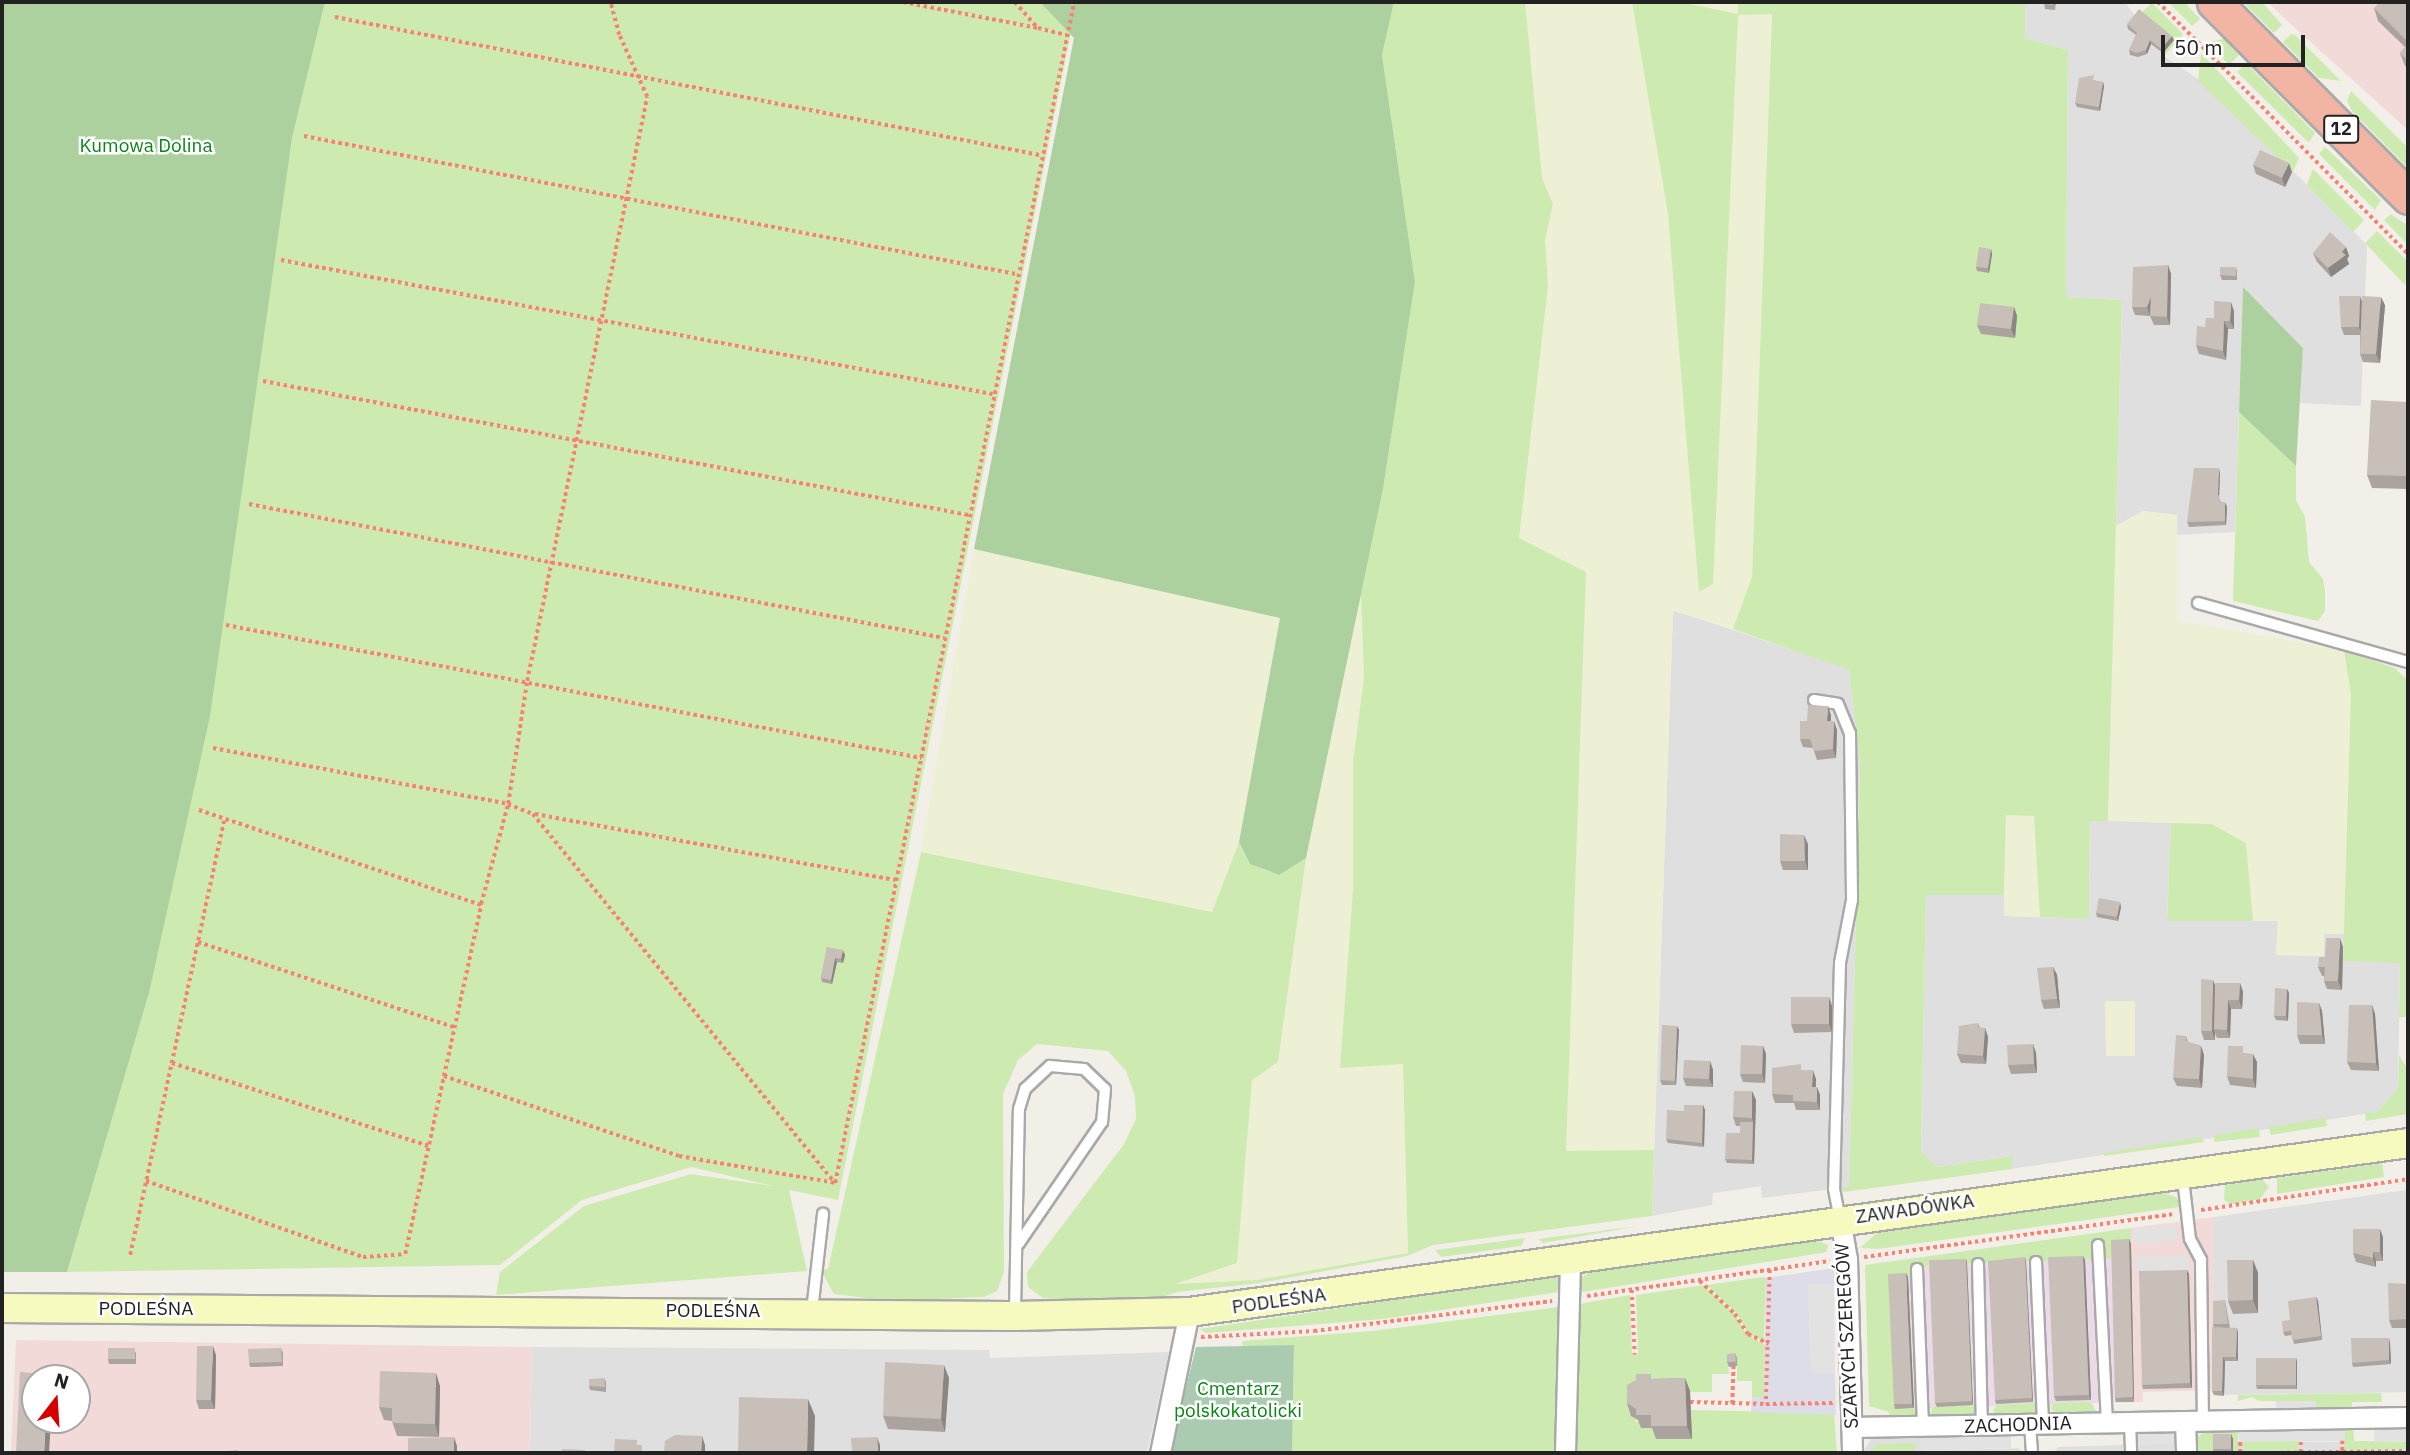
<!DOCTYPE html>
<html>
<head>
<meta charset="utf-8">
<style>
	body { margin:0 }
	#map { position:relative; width:2410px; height:1455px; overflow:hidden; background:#f2efe9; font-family:"IBM Plex Sans",sans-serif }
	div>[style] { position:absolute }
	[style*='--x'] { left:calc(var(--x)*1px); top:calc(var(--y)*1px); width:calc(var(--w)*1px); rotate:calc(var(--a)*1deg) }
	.residential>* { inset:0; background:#e0dfdf }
	.commercial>* { inset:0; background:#f2dad9 }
	.industrial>* { inset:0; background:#ebdbe8 }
	.farmland>* { inset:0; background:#eef0d5 }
	.grass>* { inset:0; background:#cdebb0 }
	.forest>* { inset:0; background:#add19e }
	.cemetery>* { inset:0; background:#aacbaf }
	.parking>* { inset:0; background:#e2e2e2 }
	.plaza>* { inset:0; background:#dddde8 }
	.path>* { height:3.5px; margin-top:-1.75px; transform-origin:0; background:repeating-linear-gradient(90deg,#fa8072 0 3.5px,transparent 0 7px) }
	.roads { filter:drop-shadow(2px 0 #a9a9a9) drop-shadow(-2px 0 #a9a9a9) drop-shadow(0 2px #a9a9a9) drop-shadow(0 -2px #a9a9a9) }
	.service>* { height:10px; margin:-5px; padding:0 5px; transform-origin:5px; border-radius:5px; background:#fff }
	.minor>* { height:19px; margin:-9.5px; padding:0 9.5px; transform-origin:9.5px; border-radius:9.5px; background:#fff }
	.secondary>* { height:28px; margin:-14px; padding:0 14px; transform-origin:14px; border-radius:14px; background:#f7fabf }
	.trunk>* { height:33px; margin:-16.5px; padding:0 16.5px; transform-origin:16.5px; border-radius:16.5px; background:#f2b4a3 }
	.wall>* { inset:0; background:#aba49e }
	.shaded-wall>* { inset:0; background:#8b8681 }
	.building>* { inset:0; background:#c7bfb8 }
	span { translate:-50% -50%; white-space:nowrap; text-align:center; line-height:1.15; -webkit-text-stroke:5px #fff; paint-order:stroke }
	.shield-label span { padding:2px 5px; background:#fff; border:2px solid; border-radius:5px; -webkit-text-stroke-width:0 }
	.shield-label { font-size:18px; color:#222; font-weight:700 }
	.park-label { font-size:19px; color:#0c8416 }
	.street-label { font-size:19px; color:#222 }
	.frame { position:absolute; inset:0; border:4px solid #222; pointer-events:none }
	.north { position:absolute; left:21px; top:1364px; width:70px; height:70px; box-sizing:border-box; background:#fff; border:2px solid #a7a7a7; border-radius:50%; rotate:17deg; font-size:19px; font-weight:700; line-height:28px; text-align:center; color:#222 }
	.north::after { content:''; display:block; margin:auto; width:24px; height:32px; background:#d40000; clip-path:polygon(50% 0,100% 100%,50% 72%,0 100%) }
	.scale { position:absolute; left:2161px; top:35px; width:144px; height:32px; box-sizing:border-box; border:4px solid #222; border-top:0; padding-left:9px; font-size:21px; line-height:24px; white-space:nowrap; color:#222; -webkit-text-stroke:5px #fff; paint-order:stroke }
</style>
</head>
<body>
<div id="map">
	<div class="residential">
		<div style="clip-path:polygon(2025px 2px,2125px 2px,2165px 57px,2207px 85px,2367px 245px,2361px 406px,2300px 403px,2303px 348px,2243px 288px,2235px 532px,2176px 535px,2176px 515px,2143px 511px,2116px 526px,2122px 300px,2066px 297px,2068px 50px,2025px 38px)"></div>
		<div style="clip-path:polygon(1673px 610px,1849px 669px,1860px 764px,1849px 1187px,1762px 1198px,1761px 1186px,1729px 1191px,1713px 1193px,1712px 1205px,1652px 1216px)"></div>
		<div style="clip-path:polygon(2090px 820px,2171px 823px,2167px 921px,2278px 921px,2276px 955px,2324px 956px,2324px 934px,2344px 934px,2343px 961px,2400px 962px,2398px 1088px,2377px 1112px,2012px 1169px,2011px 1156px,1937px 1167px,1921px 1151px,1926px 895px,2004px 895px,2004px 916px,2089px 919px)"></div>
		<div style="clip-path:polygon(2406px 1190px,2408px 1392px,2214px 1395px,2214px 1217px)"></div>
		<div style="clip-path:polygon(532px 1347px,989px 1350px,990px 1358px,1169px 1352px,1147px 1453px,530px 1453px)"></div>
		<div style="clip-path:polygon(2353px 1427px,2354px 1441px,2408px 1442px,2408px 1453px,2197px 1453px,2202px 1433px,2239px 1441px,2339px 1442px)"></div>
		<div style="clip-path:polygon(1893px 1437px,1921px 1437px,1921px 1451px,2019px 1448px,2022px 1453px,1862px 1453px,1871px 1439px)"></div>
		<div style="clip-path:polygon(2180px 1443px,2181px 1453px,2054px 1453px,2058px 1447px)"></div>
	</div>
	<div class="commercial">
		<div style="clip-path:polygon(2268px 2px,2408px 2px,2408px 130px,2284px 18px)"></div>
		<div style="clip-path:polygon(2214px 1217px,2214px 1390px,2143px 1392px,2143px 1402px,2134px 1402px,2131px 1228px)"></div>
		<div style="clip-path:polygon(evenodd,16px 1340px,532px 1347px,530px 1453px,11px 1453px,16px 1340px,35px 1378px,77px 1378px,77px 1420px,35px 1420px,35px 1378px)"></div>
	</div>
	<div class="industrial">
		<div style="clip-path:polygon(2131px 1244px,2134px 1402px,1895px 1409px,1889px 1322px,1908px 1277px,1921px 1266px,2091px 1260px,2092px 1245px)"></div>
	</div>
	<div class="farmland">
		<div style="clip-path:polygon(1525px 2px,1632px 2px,1668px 214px,1738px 14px,1681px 2px,1738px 2px,1739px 14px,1772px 14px,1752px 577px,1733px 629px,1673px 611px,1654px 1150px,1566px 1151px,1586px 572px,1519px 538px,1548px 286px,1545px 240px,1553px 204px,1542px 178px)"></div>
		<div style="clip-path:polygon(2143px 511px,2177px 515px,2177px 621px,2344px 650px,2351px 694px,2344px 934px,2324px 934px,2324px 956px,2276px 955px,2278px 921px,2253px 921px,2246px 843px,2212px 824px,2108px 821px,2116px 526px)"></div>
		<div style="clip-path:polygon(974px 549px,1280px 618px,1239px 842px,1212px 912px,921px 852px)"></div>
		<div style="clip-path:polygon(1361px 595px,1364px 678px,1353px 761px,1353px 889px,1340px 1068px,1403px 1064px,1408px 1254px,1257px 1280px,1171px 1284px,1237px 1263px,1252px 1080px,1278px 1062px,1306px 858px)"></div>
		<div style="clip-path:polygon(2006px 815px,2034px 816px,2040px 917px,2004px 916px)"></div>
		<div style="clip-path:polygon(2105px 1001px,2135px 1001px,2135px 1056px,2106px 1056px)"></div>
	</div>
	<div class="grass">
		<div style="clip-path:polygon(325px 2px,1077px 2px,838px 1200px,789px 1190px,807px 1271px,496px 1295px,500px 1272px,584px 1206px,691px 1174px,773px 1186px,691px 1167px,582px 1200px,500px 1265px,67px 1272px,149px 993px,292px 138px)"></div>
		<div style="clip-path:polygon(1394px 2px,1525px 2px,1542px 178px,1553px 204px,1545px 240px,1548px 286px,1519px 538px,1586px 572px,1566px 1151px,1654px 1150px,1652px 1216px,1433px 1245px,1407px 1256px,1260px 1283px,1177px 1292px,1137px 1305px,1043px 1298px,1028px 1287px,1027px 1272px,1124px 1144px,1136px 1119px,1135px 1096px,1126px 1071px,1108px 1051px,1037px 1044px,1018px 1060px,1003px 1094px,1004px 1272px,997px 1291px,984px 1297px,890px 1301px,834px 1294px,821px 1270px,828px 1269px,921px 852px,1212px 912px,1239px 842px,1250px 864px,1278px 875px,1306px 858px,1278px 1062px,1252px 1080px,1237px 1263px,1175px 1284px,1257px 1280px,1408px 1253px,1403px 1064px,1340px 1068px,1353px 889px,1353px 761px,1364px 678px,1361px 595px,1383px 489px,1415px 282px,1382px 55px)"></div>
		<div style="clip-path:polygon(1632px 2px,1681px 2px,1738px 14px,1738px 2px,2025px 2px,2025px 38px,2068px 50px,2066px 297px,2122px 300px,2108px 821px,2090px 821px,2089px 919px,2040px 917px,2034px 816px,2006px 815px,2004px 895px,1926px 895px,1921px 1151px,1937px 1167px,2012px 1156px,2012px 1169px,1844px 1192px,1840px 1188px,1849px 1187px,1860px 764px,1849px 670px,1733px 629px,1752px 577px,1772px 14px,1738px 15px,1713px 584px,1699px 592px,1668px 214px)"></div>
		<div style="clip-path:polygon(2168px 2px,2184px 2px,2200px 19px,2192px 26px)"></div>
		<div style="clip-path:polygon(2243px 2px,2262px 2px,2282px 25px,2274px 33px)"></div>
		<div style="clip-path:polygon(2152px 3px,2183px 34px,2166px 54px,2140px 14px)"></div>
		<div style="clip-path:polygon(2291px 34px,2295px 35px,2341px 81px,2319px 78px,2283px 42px)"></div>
		<div style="clip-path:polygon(2224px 39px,2239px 55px,2229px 65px,2208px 42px)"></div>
		<div style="clip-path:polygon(2201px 53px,2299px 158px,2293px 172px,2198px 81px)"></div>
		<div style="clip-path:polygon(2246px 63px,2315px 133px,2309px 143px,2237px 72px)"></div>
		<div style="clip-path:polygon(2351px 91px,2408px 148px,2408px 168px,2352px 111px,2347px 101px)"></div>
		<div style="clip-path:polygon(2325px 147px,2381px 200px,2375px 210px,2319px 154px)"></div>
		<div style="clip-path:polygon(2313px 169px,2364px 220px,2353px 232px,2307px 185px)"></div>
		<div style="clip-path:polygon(2391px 214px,2408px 226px,2408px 245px,2384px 220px)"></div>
		<div style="clip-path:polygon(2377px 231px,2408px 262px,2405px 285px,2365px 243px)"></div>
		<div style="clip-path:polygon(2239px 412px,2296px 466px,2296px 500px,2305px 517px,2309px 562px,2323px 579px,2325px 591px,2325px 611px,2318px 621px,2233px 601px)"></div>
		<div style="clip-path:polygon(2344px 651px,2395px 668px,2408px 681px,2408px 1016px,2399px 1018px,2400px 963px,2343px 961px,2351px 694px)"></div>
		<div style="clip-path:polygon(2171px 823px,2212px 824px,2246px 843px,2253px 921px,2167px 921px)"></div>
		<div style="clip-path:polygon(2399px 1055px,2408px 1070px,2408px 1114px,2366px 1121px,2365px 1113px,2377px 1112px,2398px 1088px)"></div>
		<div style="clip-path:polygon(2326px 1118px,2327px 1126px,2271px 1135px,2269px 1127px)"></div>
		<div style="clip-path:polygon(2259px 1128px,2260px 1137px,2214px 1142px,2214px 1135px)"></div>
		<div style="clip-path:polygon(2201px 1137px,2204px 1142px,2104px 1156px,2104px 1153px)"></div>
		<div style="clip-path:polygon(2382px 1163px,2384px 1177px,2277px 1194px,2277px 1178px)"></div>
		<div style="clip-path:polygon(2262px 1179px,2269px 1187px,2260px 1199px,2231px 1204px,2224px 1200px,2225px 1185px)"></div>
		<div style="clip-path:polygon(2165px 1193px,2178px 1198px,2180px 1207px,1878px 1249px,1860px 1248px,1879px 1231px)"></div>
		<div style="clip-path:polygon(1639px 1226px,1543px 1243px,1538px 1239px)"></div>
		<div style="clip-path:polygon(2131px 1228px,2131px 1244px,2113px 1244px,2113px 1258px,2105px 1258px,2105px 1245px,2092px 1245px,2092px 1260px,1930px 1265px,1908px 1277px,1889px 1278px,1896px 1409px,1919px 1408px,1918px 1417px,1890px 1418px,1889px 1412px,1869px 1406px,1865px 1265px)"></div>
		<div style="clip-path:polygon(1525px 1238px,1521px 1246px,1441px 1257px,1435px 1250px)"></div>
		<div style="clip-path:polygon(1816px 1240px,1828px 1245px,1827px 1252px,1583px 1292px,1580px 1287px,1580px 1278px,1590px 1272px)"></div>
		<div style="clip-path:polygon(1552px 1276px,1561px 1278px,1565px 1291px,1383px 1319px,1206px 1333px,1200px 1329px)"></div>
		<div style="clip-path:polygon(1763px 1277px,1766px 1278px,1764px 1342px,1748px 1333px,1736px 1313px,1707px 1285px)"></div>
		<div style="clip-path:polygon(1705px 1285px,1735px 1314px,1747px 1334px,1765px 1345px,1764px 1397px,1752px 1397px,1752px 1381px,1737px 1381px,1737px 1358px,1728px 1358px,1729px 1374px,1712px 1374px,1712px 1392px,1656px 1392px,1635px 1422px,1690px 1410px,1834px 1413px,1837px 1453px,1572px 1453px,1579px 1304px,1630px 1295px,1632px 1355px,1638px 1355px,1636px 1295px)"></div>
		<div style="clip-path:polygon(1566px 1306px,1558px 1453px,1292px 1453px,1294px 1345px,1243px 1347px,1242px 1341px,1373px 1331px)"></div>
		<div style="clip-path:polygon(2381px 1393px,2382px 1402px,2352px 1402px,2352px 1410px,2316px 1410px,2316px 1401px,2259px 1401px,2252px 1397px,2238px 1401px,2238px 1395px)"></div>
		<div style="clip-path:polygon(2091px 1402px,2097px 1413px,2056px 1414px,2051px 1409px,2052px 1403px)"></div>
		<div style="clip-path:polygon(2038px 1403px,2035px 1415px,1996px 1415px,1993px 1410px,1997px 1405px)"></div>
		<div style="clip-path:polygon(1973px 1405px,1977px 1416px,1931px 1415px,1932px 1407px)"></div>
		<div style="clip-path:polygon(2345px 1427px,2353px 1427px,2354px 1441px,2408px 1442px,2408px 1449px,2345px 1450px)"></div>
		<div style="clip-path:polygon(2207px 1428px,2238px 1428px,2238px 1453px,2197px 1453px,2198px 1437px)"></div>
		<div style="clip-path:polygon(2298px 1441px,2298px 1450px,2243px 1451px,2243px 1442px)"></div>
		<div style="clip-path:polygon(1917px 1443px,1914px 1453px,1868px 1453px,1878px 1444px)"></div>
	</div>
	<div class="forest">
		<div style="clip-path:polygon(2px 2px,325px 2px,292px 138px,210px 716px,149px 993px,67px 1272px,2px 1272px)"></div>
		<div style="clip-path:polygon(1040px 2px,1394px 2px,1382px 55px,1415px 282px,1383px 489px,1306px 858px,1279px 875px,1250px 864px,1239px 842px,1280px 618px,974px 549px,1074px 38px)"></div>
		<div style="clip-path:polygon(2243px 287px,2303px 348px,2296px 466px,2239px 412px)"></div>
	</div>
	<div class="cemetery">
		<div style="clip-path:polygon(1294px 1345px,1292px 1453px,1170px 1453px,1196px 1347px)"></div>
	</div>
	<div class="parking">
		<div style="clip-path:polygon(2177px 1226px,2178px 1240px,2134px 1244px,2133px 1229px)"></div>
		<div style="clip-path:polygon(2189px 1256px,2189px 1271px,2135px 1272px,2135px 1257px)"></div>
		<div style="clip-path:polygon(1808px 1283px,1834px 1284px,1835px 1374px,1811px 1373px)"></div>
		<div style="clip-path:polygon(2276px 1401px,2316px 1401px,2316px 1410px,2276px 1410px)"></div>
		<div style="clip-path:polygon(2345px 1427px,2345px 1441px,2239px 1441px,2238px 1428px)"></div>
		<div style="clip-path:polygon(2374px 1427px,2408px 1427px,2408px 1442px,2374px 1441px)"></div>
		<div style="clip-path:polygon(2174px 1429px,2175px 1444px,2137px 1445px,2136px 1431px)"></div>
		<div style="clip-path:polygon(2011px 1435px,2011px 1448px,1921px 1451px,1921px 1437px)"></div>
	</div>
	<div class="plaza">
		<div style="clip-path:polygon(1834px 1268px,1834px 1284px,1808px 1284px,1811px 1373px,1835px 1374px,1836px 1415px,1751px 1412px,1752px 1397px,1764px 1397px,1766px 1278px)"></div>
	</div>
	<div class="path">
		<div style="--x:903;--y:2;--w:137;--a:10.9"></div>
		<div style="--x:1015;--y:2;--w:35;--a:49"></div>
		<div style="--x:1038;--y:28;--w:29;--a:14"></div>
		<div style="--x:2158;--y:2;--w:355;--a:45.2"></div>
		<div style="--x:335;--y:17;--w:718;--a:11.08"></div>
		<div style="--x:304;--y:136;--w:725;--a:10.97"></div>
		<div style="--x:281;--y:260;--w:724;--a:10.66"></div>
		<div style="--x:263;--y:381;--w:719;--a:10.75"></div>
		<div style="--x:249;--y:504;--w:708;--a:10.91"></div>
		<div style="--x:226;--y:625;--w:708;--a:10.83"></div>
		<div style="--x:213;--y:748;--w:300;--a:10.7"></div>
		<div style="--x:508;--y:804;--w:27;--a:22"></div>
		<div style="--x:533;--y:814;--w:477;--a:50.7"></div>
		<div style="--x:835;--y:1183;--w:1205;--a:-78.56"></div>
		<div style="--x:199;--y:810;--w:299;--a:18.6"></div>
		<div style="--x:535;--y:814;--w:366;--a:10.4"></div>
		<div style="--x:198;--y:942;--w:269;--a:18.4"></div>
		<div style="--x:172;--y:1063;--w:270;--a:17.9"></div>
		<div style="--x:444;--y:1076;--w:248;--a:18.8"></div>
		<div style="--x:679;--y:1156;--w:158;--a:9.8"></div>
		<div style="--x:146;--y:1181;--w:230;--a:19.3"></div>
		<div style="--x:363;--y:1257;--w:42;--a:-4.1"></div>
		<div style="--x:405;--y:1254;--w:358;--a:-77.7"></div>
		<div style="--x:481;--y:904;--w:104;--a:-74.9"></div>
		<div style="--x:508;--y:804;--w:124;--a:-81.2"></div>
		<div style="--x:527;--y:681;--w:596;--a:-78.39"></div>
		<div style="--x:647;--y:97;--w:68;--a:-114.3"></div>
		<div style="--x:619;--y:35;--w:34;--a:-105"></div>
		<div style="--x:2201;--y:1210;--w:209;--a:-8.5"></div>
		<div style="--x:130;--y:1255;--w:444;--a:-77.8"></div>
		<div style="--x:1864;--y:1257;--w:311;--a:-7.9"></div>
		<div style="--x:1770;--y:1270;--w:134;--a:91.7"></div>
		<div style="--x:1766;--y:1404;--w:67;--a:-0.9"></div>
		<div style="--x:1700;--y:1281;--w:48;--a:43.3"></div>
		<div style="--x:1735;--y:1314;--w:24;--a:57"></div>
		<div style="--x:1748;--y:1334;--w:23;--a:25"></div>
		<div style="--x:1632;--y:1290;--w:65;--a:87.4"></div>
		<div style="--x:1587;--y:1296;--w:245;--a:-8.2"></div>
		<div style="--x:1201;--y:1337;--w:113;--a:-3"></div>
		<div style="--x:1314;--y:1331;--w:240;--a:-7.2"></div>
		<div style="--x:1690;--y:1402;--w:76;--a:1.5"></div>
		<div style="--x:1732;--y:1404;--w:38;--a:-88"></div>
		<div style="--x:2301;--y:1442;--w:11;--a:90"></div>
		<div style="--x:2342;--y:1451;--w:10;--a:-90"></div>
		<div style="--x:1918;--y:1453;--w:1;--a:-45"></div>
		<div style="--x:2240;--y:1453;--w:12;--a:-90"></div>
		<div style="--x:2266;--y:1453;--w:142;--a:-0.8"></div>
	</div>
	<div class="roads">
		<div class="service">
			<div style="--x:2198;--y:603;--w:218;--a:15.7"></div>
			<div style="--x:1814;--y:700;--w:24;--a:9"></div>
			<div style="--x:1838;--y:704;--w:31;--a:68"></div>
			<div style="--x:1850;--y:733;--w:167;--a:89.3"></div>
			<div style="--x:1852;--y:900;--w:64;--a:100.8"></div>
			<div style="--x:1840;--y:963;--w:226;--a:91.5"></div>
			<div style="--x:1834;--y:1189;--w:31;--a:79"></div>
			<div style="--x:2183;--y:1178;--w:61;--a:83.5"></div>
			<div style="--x:2190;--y:1239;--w:24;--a:62"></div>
			<div style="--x:2201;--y:1260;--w:161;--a:89.3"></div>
			<div style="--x:2098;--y:1245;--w:177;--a:87.1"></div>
			<div style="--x:2036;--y:1262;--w:162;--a:87.5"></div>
			<div style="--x:1978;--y:1264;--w:161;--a:88.6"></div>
			<div style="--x:1917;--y:1269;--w:158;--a:87.8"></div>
			<div style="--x:812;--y:1311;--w:98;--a:-83.5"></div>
			<div style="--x:1015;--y:1312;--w:203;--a:-88.9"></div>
			<div style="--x:1019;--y:1109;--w:21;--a:-73"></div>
			<div style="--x:1025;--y:1089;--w:34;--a:-43"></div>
			<div style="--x:1050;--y:1066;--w:34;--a:5"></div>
			<div style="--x:1084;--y:1069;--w:29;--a:44"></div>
			<div style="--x:1105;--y:1089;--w:33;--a:95"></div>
			<div style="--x:1102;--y:1122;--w:147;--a:124.4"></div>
			<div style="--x:2130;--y:1421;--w:32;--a:88"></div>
			<div style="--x:2030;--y:1424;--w:29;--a:86"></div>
		</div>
		<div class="minor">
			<div style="--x:1840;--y:1219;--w:41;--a:80.1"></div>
			<div style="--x:1847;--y:1259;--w:194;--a:88.5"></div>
			<div style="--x:2185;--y:1421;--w:32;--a:88"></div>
			<div style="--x:1851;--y:1427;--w:557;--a:-1.03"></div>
			<div style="--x:1160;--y:1453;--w:144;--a:-78.4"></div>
			<div style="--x:1565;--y:1453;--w:196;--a:-88.5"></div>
		</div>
		<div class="secondary">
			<div style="--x:2;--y:1308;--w:1013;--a:0.45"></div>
			<div style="--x:1015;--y:1316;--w:174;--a:-1.3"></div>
			<div style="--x:1189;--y:1312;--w:1231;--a:-7.89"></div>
		</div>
		<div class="trunk">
			<div style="--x:2214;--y:2;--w:275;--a:45.1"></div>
		</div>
	</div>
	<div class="wall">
		<div style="clip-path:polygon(2044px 2px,2056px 2px,2055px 10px,2045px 9px)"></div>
		<div style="clip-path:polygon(2408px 2px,2408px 69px,2405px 66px,2400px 53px,2405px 47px,2378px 21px,2374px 8px)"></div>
		<div style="clip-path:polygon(2127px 24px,2174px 40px,2163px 53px,2151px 44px,2147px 54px,2138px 57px,2130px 55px,2129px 50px,2136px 35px,2128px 29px)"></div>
		<div style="clip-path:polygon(2096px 80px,2096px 81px,2103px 82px,2104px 86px,2100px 111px,2077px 107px,2075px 103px)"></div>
		<div style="clip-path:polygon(2253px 165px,2292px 172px,2285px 187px,2256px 174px)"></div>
		<div style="clip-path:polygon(2346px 247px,2349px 256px,2347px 259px,2349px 264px,2331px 277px,2317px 262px,2313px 253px)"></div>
		<div style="clip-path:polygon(1991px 249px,1992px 254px,1989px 273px,1977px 271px,1976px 267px)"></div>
		<div style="clip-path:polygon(2168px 265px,2171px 274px,2170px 325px,2154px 325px,2150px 316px,2135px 315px,2132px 307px)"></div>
		<div style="clip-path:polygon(2236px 267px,2237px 271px,2237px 280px,2222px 280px,2220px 275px)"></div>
		<div style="clip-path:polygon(2362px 300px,2385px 305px,2380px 363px,2363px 362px,2360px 354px,2360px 335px,2344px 335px,2341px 327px)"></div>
		<div style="clip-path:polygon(2014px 307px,2017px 316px,2015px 338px,1981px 334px,1977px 325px)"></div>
		<div style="clip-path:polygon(2234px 311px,2234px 329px,2228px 329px,2226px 360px,2199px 354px,2196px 345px,2205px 327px,2214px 318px)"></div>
		<div style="clip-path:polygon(2408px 402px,2408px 489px,2372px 488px,2367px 475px)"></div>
		<div style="clip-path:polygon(2220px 473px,2219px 498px,2221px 502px,2227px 507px,2226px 525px,2189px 527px,2187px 522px)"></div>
		<div style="clip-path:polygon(1831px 715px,1831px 721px,1837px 730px,1836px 758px,1817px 760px,1813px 748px,1803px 747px,1800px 739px,1807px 721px)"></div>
		<div style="clip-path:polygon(1808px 844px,1808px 870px,1783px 870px,1780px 861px)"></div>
		<div style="clip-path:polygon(2121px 907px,2118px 921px,2097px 917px,2096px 913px)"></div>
		<div style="clip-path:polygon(827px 947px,845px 955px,843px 963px,837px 962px,832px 984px,822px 982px,821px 978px)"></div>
		<div style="clip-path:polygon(2343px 947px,2342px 990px,2327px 989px,2324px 981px,2324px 976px,2322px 976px,2318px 967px,2325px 957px)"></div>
		<div style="clip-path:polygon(2053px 967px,2057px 975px,2060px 1008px,2044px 1009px,2041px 1000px)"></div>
		<div style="clip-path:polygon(2240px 983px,2243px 992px,2242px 1009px,2231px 1009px,2230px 1038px,2217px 1038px,2215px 1033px,2215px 1040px,2204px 1040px,2201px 1031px,2215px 985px)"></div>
		<div style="clip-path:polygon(2287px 989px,2289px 993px,2288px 1021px,2276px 1020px,2274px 1016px)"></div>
		<div style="clip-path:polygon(2319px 1003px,2322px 1011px,2325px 1044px,2300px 1044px,2297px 1035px)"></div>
		<div style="clip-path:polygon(2372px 1005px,2375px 1014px,2379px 1071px,2351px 1070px,2347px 1062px)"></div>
		<div style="clip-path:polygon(1832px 1006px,1832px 1032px,1794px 1033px,1791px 1024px)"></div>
		<div style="clip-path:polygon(1978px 1023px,1980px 1028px,1985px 1028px,1988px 1037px,1986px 1064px,1961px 1063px,1957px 1054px)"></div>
		<div style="clip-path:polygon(1677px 1026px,1679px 1030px,1676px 1085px,1662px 1085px,1660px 1080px)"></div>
		<div style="clip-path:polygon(2186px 1036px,2188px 1042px,2201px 1046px,2204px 1055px,2202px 1088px,2177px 1086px,2173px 1078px)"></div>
		<div style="clip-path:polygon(2033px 1044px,2036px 1053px,2037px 1073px,2011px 1074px,2008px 1065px)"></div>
		<div style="clip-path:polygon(1763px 1046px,1766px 1054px,1765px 1083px,1743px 1082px,1740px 1074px)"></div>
		<div style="clip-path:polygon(2246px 1053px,2257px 1062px,2256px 1088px,2230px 1085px,2227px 1076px)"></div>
		<div style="clip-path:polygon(1710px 1061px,1713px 1070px,1713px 1087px,1686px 1086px,1683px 1078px)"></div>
		<div style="clip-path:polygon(1803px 1070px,1816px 1079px,1816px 1087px,1817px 1087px,1820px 1095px,1820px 1110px,1796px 1110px,1794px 1103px,1775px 1103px,1772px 1094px)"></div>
		<div style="clip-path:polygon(1752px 1091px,1756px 1100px,1754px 1164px,1727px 1163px,1725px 1159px,1740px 1133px,1740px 1126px,1736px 1126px,1733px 1117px)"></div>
		<div style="clip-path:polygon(1703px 1105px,1705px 1110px,1704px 1147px,1668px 1143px,1666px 1139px,1684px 1111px)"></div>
		<div style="clip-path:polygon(2383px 1237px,2383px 1261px,2376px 1261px,2376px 1267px,2356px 1262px,2353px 1253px)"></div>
		<div style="clip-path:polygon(2129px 1239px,2131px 1244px,2134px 1402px,2116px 1402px,2115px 1398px)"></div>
		<div style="clip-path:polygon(2083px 1256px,2085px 1260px,2091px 1400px,2056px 1401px,2054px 1396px)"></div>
		<div style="clip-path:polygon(2025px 1257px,2026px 1262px,2033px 1402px,1996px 1404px,1995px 1400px)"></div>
		<div style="clip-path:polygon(1966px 1259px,1967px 1263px,1973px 1405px,1937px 1407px,1935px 1403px)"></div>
		<div style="clip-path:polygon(2253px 1260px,2258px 1273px,2258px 1313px,2233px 1314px,2228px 1301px)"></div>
		<div style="clip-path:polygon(2187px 1270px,2189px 1274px,2192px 1388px,2143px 1389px,2142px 1385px)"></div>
		<div style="clip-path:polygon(1908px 1277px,1914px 1408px,1895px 1409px,1894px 1404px)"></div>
		<div style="clip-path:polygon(2408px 1284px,2408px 1328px,2392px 1328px,2389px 1320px)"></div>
		<div style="clip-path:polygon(2316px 1297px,2318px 1301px,2322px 1340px,2294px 1344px,2292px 1335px,2285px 1336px,2283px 1332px,2290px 1320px)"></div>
		<div style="clip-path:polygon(2225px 1300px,2230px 1328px,2238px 1332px,2238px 1361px,2225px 1361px,2224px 1396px,2214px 1395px,2212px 1391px,2214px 1327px,2213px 1324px)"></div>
		<div style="clip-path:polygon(2390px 1343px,2391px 1364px,2353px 1367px,2352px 1363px)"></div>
		<div style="clip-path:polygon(281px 1348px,283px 1353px,283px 1366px,250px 1367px,249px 1363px)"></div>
		<div style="clip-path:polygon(136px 1352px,136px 1364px,109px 1364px,108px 1359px)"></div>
		<div style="clip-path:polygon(1735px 1353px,1737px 1358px,1737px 1366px,1729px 1367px,1727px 1362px)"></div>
		<div style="clip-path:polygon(216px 1355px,215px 1409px,199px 1409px,196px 1400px)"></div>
		<div style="clip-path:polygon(2296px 1358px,2297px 1362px,2297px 1389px,2257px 1389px,2256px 1385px)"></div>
		<div style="clip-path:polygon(604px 1378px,606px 1382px,606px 1392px,590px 1390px,589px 1386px)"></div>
		<div style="clip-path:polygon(949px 1378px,945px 1432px,888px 1429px,883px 1416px)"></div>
		<div style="clip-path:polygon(1685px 1378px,1690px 1391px,1692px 1439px,1656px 1439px,1652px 1428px,1641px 1428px,1638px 1420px,1631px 1416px,1627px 1403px,1653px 1379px)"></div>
		<div style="clip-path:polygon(440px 1386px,439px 1437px,397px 1436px,392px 1421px,384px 1420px,379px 1407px)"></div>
		<div style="clip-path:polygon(2231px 1434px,2233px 1439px,2233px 1453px,2214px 1453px,2213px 1449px)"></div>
	</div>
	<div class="shaded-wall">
		<div style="clip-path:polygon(2172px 36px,2174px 40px,2163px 53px,2161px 49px)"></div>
		<div style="clip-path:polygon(2150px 40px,2151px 44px,2147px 54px,2146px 50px)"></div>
		<div style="clip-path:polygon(2103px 82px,2104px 86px,2100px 111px,2099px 107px)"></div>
		<div style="clip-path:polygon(2289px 163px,2292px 172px,2285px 187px,2282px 178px)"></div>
		<div style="clip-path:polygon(2346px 247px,2349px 256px,2347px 259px,2349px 264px,2331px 277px,2328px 268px)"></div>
		<div style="clip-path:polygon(1991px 249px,1992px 254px,1989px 273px,1988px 268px)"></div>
		<div style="clip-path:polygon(2168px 265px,2171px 274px,2170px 325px,2167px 317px)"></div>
		<div style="clip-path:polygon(2360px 296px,2363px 305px,2362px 335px,2359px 327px)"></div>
		<div style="clip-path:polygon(2151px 297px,2150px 316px,2147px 307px)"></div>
		<div style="clip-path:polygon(2381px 297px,2385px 305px,2380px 363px,2376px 354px)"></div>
		<div style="clip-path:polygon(2231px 302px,2234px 311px,2234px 329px,2230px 321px)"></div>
		<div style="clip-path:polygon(2014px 307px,2017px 316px,2015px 338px,2011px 329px)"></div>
		<div style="clip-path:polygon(2224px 321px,2228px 329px,2226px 360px,2223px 351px)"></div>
		<div style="clip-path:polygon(2219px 468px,2220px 473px,2219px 498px,2218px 494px)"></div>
		<div style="clip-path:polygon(2225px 502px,2227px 507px,2226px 525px,2225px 521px)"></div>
		<div style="clip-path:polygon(1828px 706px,1831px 715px,1830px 730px,1827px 721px)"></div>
		<div style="clip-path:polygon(1834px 721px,1837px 730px,1836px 758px,1833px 749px)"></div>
		<div style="clip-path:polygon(1804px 835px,1808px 844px,1808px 870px,1805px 861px)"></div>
		<div style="clip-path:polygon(2120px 902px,2121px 907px,2118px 921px,2117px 917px)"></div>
		<div style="clip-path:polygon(2340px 938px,2343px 947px,2342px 990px,2338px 981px)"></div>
		<div style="clip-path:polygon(843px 950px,845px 955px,843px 963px,841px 959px)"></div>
		<div style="clip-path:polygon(835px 958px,837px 962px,832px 984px,831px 980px)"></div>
		<div style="clip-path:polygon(2053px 967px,2057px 975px,2060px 1008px,2057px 999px)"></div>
		<div style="clip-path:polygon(2213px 980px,2216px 988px,2214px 1029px,2215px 1033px,2215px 1040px,2212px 1031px)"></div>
		<div style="clip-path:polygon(2240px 983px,2243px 992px,2242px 1009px,2239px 1000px)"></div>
		<div style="clip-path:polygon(2287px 989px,2289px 993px,2288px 1021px,2286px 1016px)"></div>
		<div style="clip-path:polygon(1829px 997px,1832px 1006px,1832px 1032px,1829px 1024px)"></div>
		<div style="clip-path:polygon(2228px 1000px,2231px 1009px,2230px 1038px,2227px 1030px)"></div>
		<div style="clip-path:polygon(2319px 1003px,2322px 1011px,2325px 1044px,2322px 1035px)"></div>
		<div style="clip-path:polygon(2372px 1005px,2375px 1014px,2379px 1071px,2376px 1063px)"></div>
		<div style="clip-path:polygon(1677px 1026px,1679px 1030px,1676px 1085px,1675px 1081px)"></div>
		<div style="clip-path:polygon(1985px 1028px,1988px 1037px,1986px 1064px,1983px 1056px)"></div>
		<div style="clip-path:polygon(2033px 1044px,2036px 1053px,2037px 1073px,2034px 1064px)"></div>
		<div style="clip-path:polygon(1763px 1046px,1766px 1054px,1765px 1083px,1762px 1074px)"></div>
		<div style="clip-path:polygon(2201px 1046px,2204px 1055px,2202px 1088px,2199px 1079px)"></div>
		<div style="clip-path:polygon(2253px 1054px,2257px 1062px,2256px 1088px,2253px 1079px)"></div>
		<div style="clip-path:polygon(1710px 1061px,1713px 1070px,1713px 1087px,1709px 1079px)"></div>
		<div style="clip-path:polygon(1813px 1070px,1816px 1079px,1815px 1096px,1812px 1087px)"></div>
		<div style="clip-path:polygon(1817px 1087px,1820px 1095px,1820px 1110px,1817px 1102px)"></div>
		<div style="clip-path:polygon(1752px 1091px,1756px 1100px,1754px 1164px,1752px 1160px,1753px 1122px,1752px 1118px)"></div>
		<div style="clip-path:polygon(1703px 1105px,1705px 1110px,1704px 1147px,1702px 1143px)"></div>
		<div style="clip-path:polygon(2380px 1229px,2383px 1237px,2383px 1261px,2380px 1252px)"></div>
		<div style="clip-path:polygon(2129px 1239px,2131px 1244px,2134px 1402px,2133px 1397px)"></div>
		<div style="clip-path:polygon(2373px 1252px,2376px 1261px,2376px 1267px,2373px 1258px)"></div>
		<div style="clip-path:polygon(2083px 1256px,2085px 1260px,2091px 1400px,2089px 1395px)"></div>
		<div style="clip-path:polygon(2025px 1257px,2026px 1262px,2033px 1402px,2032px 1398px)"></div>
		<div style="clip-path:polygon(1966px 1259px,1967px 1263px,1973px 1405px,1972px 1401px)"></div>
		<div style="clip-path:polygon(2253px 1260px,2258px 1273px,2258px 1313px,2253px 1300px)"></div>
		<div style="clip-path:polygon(2187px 1270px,2189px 1274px,2192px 1388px,2190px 1383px)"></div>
		<div style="clip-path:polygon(1906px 1273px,1908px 1277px,1914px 1408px,1912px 1404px)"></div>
		<div style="clip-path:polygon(2316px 1297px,2318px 1301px,2322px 1340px,2321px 1336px)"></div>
		<div style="clip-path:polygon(2237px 1328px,2238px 1332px,2238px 1361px,2236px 1357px)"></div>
		<div style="clip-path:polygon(2389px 1338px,2390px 1343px,2391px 1364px,2389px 1360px)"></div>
		<div style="clip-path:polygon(213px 1346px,216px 1355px,215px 1409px,211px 1400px)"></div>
		<div style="clip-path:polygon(2223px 1357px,2225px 1361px,2224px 1396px,2222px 1391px)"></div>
		<div style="clip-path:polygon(2296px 1358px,2297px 1362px,2297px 1389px,2296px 1385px)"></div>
		<div style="clip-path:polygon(944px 1365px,949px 1378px,945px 1432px,941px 1419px)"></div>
		<div style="clip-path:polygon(436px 1373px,440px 1386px,439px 1437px,435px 1424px)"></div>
		<div style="clip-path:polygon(1685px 1378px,1690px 1391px,1692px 1439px,1687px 1426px)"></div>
		<div style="clip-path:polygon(808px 1399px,815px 1416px,814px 1453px,807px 1453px)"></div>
		<div style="clip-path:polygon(46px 1420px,51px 1420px,49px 1453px,44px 1453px)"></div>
		<div style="clip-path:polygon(2231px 1434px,2233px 1439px,2233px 1453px,2231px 1449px)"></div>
		<div style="clip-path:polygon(702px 1436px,705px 1445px,705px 1453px,701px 1453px)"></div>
		<div style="clip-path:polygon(454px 1437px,457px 1446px,457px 1453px,454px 1453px)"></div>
		<div style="clip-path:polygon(877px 1437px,880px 1445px,880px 1453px,878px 1453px)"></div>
	</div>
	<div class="building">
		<div style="clip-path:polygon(2044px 2px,2054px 2px,2053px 5px,2043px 4px)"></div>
		<div style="clip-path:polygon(2380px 2px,2408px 2px,2408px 42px,2374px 8px)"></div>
		<div style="clip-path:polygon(2139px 9px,2172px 36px,2161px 49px,2150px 40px,2146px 50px,2136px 53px,2129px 50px,2137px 33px,2127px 24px)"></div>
		<div style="clip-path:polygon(2408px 44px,2408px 61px,2400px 53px)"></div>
		<div style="clip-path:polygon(2094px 75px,2093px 80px,2103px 82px,2099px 107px,2075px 103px,2079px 78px)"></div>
		<div style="clip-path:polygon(2260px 150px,2289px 163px,2282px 178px,2253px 165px)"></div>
		<div style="clip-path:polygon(2330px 232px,2346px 247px,2342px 252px,2346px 255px,2328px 268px,2313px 253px)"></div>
		<div style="clip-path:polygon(1979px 247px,1991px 249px,1988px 268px,1976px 267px)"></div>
		<div style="clip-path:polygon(2168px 265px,2167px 317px,2150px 316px,2151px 297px,2147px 307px,2132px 307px,2133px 267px)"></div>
		<div style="clip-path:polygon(2220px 267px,2236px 267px,2236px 276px,2220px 275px)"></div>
		<div style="clip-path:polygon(2339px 296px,2360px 296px,2359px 327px,2341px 327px)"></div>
		<div style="clip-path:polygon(2362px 296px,2381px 297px,2376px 354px,2360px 354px)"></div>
		<div style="clip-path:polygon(2214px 301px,2231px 302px,2230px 321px,2224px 321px,2223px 351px,2196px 345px,2197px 326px,2205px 327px,2206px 318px,2214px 318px)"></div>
		<div style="clip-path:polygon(1980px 303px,2014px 307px,2011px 329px,1977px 325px)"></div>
		<div style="clip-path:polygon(2371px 400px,2408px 402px,2408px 476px,2367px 475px)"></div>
		<div style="clip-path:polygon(2194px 468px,2219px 468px,2218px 494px,2220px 502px,2225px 502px,2225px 521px,2187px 522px)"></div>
		<div style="clip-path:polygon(1808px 705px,1828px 706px,1827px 721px,1834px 721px,1833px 749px,1814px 751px,1810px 739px,1800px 739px,1800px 721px,1807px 721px)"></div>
		<div style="clip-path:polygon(1780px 834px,1804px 835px,1805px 861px,1780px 861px)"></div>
		<div style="clip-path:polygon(2099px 898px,2120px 902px,2117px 917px,2096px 913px)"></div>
		<div style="clip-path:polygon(2326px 938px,2340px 938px,2338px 981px,2324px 981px,2325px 967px,2318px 967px,2319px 957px,2325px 957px)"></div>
		<div style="clip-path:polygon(827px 947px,843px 950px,841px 959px,835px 958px,831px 980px,821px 978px)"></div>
		<div style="clip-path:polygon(2053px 967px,2057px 999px,2041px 1000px,2037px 968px)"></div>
		<div style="clip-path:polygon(2201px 979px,2213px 980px,2212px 1031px,2201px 1031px)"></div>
		<div style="clip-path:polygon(2215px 983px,2240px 983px,2239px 1000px,2228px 1000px,2227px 1030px,2214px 1029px)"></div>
		<div style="clip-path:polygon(2275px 988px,2287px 989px,2286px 1016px,2274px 1016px)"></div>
		<div style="clip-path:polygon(1791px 997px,1829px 997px,1829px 1024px,1791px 1024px)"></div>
		<div style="clip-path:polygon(2297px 1002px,2319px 1003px,2322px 1035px,2297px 1035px)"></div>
		<div style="clip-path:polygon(2349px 1005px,2372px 1005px,2376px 1063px,2347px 1062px)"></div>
		<div style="clip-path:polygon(1978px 1023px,1978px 1027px,1985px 1028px,1983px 1056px,1957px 1054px,1959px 1026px)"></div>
		<div style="clip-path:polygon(1662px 1025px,1677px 1026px,1675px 1081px,1660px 1080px)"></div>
		<div style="clip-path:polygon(2176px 1035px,2186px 1036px,2186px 1041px,2201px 1046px,2199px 1079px,2173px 1078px)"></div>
		<div style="clip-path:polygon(2033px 1044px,2034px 1064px,2008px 1065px,2007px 1045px)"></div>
		<div style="clip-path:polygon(1741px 1045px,1763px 1046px,1762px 1074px,1740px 1074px)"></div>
		<div style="clip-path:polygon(2228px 1046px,2243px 1046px,2243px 1053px,2253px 1054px,2253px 1079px,2227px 1076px)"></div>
		<div style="clip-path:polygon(1684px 1060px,1710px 1061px,1709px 1079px,1683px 1078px)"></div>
		<div style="clip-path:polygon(1801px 1064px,1801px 1070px,1813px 1070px,1812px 1087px,1817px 1087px,1817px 1102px,1793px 1101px,1793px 1095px,1772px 1094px,1772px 1068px)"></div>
		<div style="clip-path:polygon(1734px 1091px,1752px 1091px,1752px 1118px,1733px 1117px)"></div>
		<div style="clip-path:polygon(1684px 1105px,1703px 1105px,1702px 1143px,1666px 1139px,1667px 1110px,1684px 1111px)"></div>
		<div style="clip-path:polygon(1740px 1122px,1753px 1122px,1752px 1160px,1725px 1159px,1726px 1133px,1740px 1133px)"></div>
		<div style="clip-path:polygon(2353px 1229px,2380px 1229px,2380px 1252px,2373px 1252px,2373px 1258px,2353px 1253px)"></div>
		<div style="clip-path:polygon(2129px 1239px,2133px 1397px,2115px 1398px,2111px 1240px)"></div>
		<div style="clip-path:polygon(2083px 1256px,2089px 1395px,2054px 1396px,2048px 1257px)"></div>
		<div style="clip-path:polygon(2025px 1257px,2032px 1398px,1995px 1400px,1988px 1261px)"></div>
		<div style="clip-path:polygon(1966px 1259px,1972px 1401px,1935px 1403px,1929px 1260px)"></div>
		<div style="clip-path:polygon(2227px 1260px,2253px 1260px,2253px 1300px,2228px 1301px)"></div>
		<div style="clip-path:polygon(2187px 1270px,2190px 1383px,2142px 1385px,2139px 1271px)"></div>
		<div style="clip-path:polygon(1906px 1273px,1912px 1404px,1894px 1404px,1888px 1274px)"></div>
		<div style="clip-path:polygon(2388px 1283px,2408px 1284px,2408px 1319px,2389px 1320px)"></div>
		<div style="clip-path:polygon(2316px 1297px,2321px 1336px,2292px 1340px,2291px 1331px,2283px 1332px,2282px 1321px,2290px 1320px,2288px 1301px)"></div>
		<div style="clip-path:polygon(2225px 1300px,2228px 1324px,2213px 1324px,2213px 1301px)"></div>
		<div style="clip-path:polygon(2212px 1327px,2237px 1328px,2236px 1357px,2223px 1357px,2222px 1391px,2212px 1391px)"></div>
		<div style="clip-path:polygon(2351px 1338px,2389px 1338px,2389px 1360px,2352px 1363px)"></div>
		<div style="clip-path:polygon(197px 1346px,213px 1346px,211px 1400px,196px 1400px)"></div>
		<div style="clip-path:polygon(108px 1348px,135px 1348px,135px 1359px,108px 1359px)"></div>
		<div style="clip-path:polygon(281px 1348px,282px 1362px,249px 1363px,248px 1349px)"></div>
		<div style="clip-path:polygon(1735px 1353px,1736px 1362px,1727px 1362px,1727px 1354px)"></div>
		<div style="clip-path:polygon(2256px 1358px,2296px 1358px,2296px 1385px,2256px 1385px)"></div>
		<div style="clip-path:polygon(885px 1362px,944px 1365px,941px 1419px,883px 1416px)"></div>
		<div style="clip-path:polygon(380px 1371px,436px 1373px,435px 1424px,392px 1423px,392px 1408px,379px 1407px)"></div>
		<div style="clip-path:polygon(20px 1372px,48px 1374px,48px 1378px,35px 1378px,35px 1420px,46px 1420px,44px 1453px,16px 1453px)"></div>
		<div style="clip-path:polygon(1636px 1374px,1651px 1374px,1651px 1379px,1685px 1378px,1687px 1426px,1651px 1426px,1651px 1415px,1636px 1415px,1636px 1409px,1627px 1403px,1627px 1385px,1636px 1380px)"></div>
		<div style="clip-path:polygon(604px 1378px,605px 1387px,589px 1386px,589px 1379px)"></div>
		<div style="clip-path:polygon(739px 1397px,808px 1399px,807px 1453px,738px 1453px)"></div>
		<div style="clip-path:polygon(2213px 1434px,2231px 1434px,2231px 1449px,2213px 1449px)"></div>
		<div style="clip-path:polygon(675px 1435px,702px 1436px,701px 1453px,664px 1453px,665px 1441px)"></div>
		<div style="clip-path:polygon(454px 1437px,454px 1453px,408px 1453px,408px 1438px)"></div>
		<div style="clip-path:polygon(877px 1437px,878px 1453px,852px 1453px,851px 1438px)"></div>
		<div style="clip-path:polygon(615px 1439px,637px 1440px,637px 1445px,642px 1445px,642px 1453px,614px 1453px)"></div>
		<div style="clip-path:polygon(562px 1449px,585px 1450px,585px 1453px,562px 1453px)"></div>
		<div style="clip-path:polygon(238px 1450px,238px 1453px,217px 1453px,217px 1452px)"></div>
	</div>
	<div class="shield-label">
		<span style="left:2341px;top:129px">12</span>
	</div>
	<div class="park-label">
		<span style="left:146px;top:146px">Kumowa Dolina</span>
		<span style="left:1238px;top:1400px">Cmentarz<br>polskokatolicki</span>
	</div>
	<div class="street-label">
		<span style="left:1915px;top:1209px;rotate:-8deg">ZAWADÓWKA</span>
		<span style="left:1279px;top:1301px;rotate:-8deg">PODLEŚNA</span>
		<span style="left:146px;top:1309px">PODLEŚNA</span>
		<span style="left:713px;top:1311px">PODLEŚNA</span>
		<span style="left:1847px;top:1336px;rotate:-93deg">SZARYCH SZEREGÓW</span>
		<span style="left:2018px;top:1425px;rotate:-2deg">ZACHODNIA</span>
	</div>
	<div class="frame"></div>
	<div class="north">N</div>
	<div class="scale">50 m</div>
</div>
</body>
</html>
